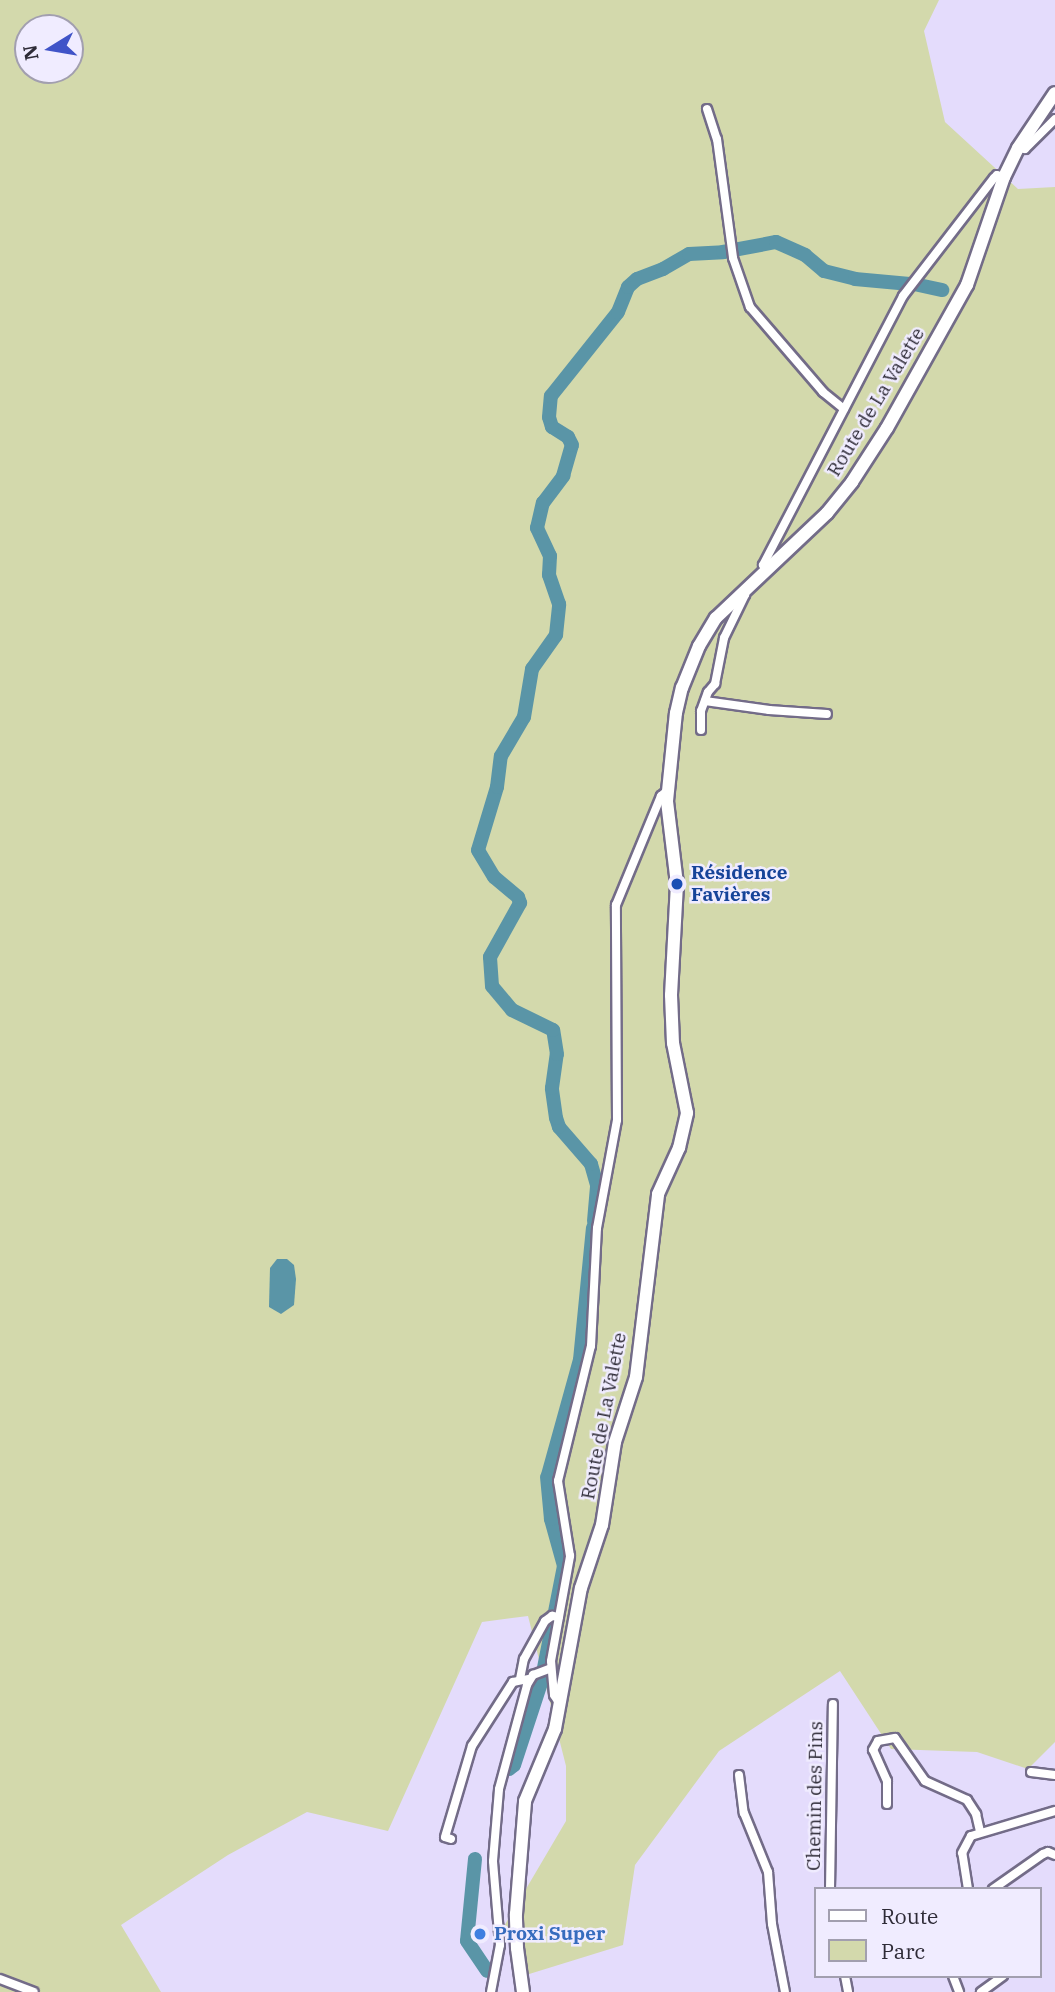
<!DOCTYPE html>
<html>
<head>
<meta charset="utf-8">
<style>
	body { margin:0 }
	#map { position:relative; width:1055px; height:1992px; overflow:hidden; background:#e4dcfc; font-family:"IBM Plex Serif",serif }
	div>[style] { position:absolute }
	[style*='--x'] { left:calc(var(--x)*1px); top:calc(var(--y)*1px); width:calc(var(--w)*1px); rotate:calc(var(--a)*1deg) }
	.green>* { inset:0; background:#d3d9ac }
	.water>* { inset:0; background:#5a95a7 }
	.river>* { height:14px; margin:-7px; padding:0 7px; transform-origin:7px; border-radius:7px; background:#5a95a7 }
	.roads { filter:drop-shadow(2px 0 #736c88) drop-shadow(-2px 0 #736c88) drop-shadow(0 2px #736c88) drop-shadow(0 -2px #736c88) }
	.minor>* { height:8px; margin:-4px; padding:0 4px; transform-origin:4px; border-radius:4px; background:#fff }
	.primary>* { height:12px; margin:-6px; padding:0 6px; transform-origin:6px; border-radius:6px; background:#fff }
	.dots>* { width:19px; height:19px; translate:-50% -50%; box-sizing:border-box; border:4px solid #f0ecff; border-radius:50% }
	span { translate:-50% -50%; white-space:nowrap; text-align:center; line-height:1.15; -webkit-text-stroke:5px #f0ecff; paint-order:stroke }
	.street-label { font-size:19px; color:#2e2b37 }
	.transit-label { font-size:19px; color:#164399; font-weight:700 }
	.left { translate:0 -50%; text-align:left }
	.shop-label { font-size:19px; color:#366cbe; font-weight:700 }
	.legend { position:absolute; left:814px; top:1887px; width:228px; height:91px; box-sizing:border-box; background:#f0ecff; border:2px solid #a29faf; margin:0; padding:9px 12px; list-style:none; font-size:21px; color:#2e2b37 }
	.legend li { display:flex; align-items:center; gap:14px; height:35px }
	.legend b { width:35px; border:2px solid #a29faf }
	.north { position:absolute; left:14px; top:14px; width:70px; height:70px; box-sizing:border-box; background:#f0ecff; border:2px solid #a29faf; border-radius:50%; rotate:259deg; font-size:19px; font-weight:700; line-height:28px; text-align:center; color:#2e2b37 }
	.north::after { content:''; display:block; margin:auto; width:24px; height:32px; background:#4054c8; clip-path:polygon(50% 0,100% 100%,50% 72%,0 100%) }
</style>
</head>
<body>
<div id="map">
	<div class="green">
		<div style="clip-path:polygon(evenodd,0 0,939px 0,924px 31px,945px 122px,1018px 189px,1055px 187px,1055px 1742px,1028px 1769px,977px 1752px,891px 1749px,840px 1671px,719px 1751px,635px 1865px,623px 1945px,526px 1975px,503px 1928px,566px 1821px,566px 1766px,528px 1616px,482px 1622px,388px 1831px,307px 1812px,228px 1855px,121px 1925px,161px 1992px,0 1992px,0 0,28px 28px,70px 28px,70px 70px,28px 70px,28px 28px)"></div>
	</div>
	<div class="water">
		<div style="clip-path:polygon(277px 1259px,287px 1259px,294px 1265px,296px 1279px,294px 1305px,281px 1314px,269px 1307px,270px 1268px)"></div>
	</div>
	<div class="river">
		<div style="--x:914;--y:284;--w:29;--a:12"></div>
		<div style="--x:594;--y:1221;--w:36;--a:-85"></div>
		<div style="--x:597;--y:1185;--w:22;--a:-106"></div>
		<div style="--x:591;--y:1164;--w:49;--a:-130.9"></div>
		<div style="--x:559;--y:1127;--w:9;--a:-108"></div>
		<div style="--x:556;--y:1118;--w:30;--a:-98"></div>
		<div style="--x:552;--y:1088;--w:34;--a:-82"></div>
		<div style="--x:557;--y:1054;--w:24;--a:-99"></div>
		<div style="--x:553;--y:1030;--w:46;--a:-154"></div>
		<div style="--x:512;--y:1010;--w:31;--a:-130"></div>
		<div style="--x:492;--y:986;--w:29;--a:-94"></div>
		<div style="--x:490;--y:957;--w:62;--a:-60.9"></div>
		<div style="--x:520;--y:903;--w:6;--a:-108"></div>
		<div style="--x:518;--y:897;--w:31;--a:-140"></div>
		<div style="--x:494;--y:877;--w:31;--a:-121"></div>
		<div style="--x:478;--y:850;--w:66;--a:-73.2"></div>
		<div style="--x:497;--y:787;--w:31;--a:-83"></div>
		<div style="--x:501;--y:756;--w:45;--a:-59.5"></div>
		<div style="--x:524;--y:717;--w:49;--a:-80.5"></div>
		<div style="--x:532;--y:669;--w:42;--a:-54.8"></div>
		<div style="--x:556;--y:635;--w:31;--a:-84"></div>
		<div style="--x:559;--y:604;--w:31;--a:-109"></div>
		<div style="--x:549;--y:575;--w:19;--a:-87"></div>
		<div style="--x:550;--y:556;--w:31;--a:-115"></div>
		<div style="--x:537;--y:528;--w:26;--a:-77"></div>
		<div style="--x:543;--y:503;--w:34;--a:-53"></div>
		<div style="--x:563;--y:476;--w:32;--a:-74"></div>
		<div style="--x:572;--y:445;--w:9;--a:-117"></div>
		<div style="--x:568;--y:437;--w:19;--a:-148"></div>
		<div style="--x:552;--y:427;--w:10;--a:-107"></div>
		<div style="--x:549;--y:417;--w:21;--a:-85"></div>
		<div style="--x:551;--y:396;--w:107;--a:-51.4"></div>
		<div style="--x:618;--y:312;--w:27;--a:-68"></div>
		<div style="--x:628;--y:287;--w:12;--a:-42"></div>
		<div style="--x:637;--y:279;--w:28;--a:-21"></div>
		<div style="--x:663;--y:269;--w:30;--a:-30"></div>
		<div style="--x:689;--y:254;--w:34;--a:-3"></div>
		<div style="--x:723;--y:252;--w:54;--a:-10.7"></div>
		<div style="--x:776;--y:242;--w:32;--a:24"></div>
		<div style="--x:805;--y:255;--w:25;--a:40"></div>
		<div style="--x:824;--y:271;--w:32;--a:14"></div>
		<div style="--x:855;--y:279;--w:55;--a:5.2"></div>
		<div style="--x:548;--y:1475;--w:119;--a:-74.5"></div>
		<div style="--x:580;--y:1360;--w:133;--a:-84.4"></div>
		<div style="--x:509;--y:1769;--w:6;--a:-39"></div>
		<div style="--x:514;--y:1765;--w:86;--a:-71.8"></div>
		<div style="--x:541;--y:1683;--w:119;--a:-78.9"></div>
		<div style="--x:564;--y:1566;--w:49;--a:-105.5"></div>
		<div style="--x:551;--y:1519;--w:42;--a:-95.4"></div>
		<div style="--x:475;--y:1859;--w:82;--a:95.6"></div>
		<div style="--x:467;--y:1941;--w:36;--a:56"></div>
	</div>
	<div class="roads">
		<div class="minor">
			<div style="--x:707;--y:109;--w:32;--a:72"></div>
			<div style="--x:717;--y:139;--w:120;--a:82.3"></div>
			<div style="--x:733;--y:258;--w:52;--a:70.9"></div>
			<div style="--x:750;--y:307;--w:112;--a:49.3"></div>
			<div style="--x:823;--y:392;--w:27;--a:39"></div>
			<div style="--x:1018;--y:148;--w:7;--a:8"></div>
			<div style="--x:1025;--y:149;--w:42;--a:-45"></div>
			<div style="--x:766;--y:569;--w:5;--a:-127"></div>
			<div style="--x:763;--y:565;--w:303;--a:-62.5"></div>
			<div style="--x:903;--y:296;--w:149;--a:-52.4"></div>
			<div style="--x:994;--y:178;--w:4;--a:-45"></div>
			<div style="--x:997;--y:175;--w:7;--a:16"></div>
			<div style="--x:705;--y:701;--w:65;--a:8"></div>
			<div style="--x:769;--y:710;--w:58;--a:3.9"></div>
			<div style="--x:701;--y:730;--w:19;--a:-90"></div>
			<div style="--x:701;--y:711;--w:20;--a:-70"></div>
			<div style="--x:708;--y:692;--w:11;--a:-49"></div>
			<div style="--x:715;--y:684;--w:47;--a:-78.9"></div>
			<div style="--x:724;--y:638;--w:48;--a:-64"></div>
			<div style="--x:745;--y:595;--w:4;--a:-124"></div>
			<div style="--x:520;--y:1679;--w:20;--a:-79"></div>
			<div style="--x:524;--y:1659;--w:43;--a:-61.1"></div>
			<div style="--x:545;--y:1621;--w:9;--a:-36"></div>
			<div style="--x:552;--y:1616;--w:7;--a:8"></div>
			<div style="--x:559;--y:1703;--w:9;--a:-122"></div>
			<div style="--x:554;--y:1695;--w:34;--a:-95"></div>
			<div style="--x:551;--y:1661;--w:107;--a:-79.7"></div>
			<div style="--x:570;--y:1556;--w:76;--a:-99.1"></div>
			<div style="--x:558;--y:1481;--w:139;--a:-76.3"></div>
			<div style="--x:591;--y:1346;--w:118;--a:-87.1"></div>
			<div style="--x:597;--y:1228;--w:110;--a:-79.5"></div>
			<div style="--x:617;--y:1120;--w:215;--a:-90.3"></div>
			<div style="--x:616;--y:905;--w:118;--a:-67.6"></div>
			<div style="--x:661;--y:796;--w:8;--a:-40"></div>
			<div style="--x:1031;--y:1772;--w:24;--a:7"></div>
			<div style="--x:739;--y:1775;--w:38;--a:83"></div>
			<div style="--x:744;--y:1813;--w:64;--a:67.9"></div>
			<div style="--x:768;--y:1872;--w:52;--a:85.6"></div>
			<div style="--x:772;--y:1924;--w:69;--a:79.2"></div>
			<div style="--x:887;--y:1804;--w:23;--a:-90"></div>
			<div style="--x:887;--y:1781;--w:34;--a:-114"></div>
			<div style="--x:873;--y:1750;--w:10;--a:-61"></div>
			<div style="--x:878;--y:1741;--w:17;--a:-10"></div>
			<div style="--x:895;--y:1738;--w:52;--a:55.1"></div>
			<div style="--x:925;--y:1781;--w:46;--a:24.3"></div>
			<div style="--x:967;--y:1800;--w:17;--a:57"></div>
			<div style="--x:976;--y:1814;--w:18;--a:77"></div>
			<div style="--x:451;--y:1839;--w:6;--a:-162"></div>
			<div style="--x:445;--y:1837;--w:95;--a:-73.5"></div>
			<div style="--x:472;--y:1746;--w:76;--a:-57.4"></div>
			<div style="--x:513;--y:1682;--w:16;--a:-11"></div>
			<div style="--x:830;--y:1889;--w:185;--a:-89.1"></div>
			<div style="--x:968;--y:1889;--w:36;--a:-99"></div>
			<div style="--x:962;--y:1853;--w:19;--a:-62"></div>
			<div style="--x:971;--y:1836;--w:88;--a:-16.6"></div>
			<div style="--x:993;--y:1889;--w:61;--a:-35"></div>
			<div style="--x:1043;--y:1854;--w:5;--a:-22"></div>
			<div style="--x:1048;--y:1852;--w:8;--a:23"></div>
			<div style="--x:845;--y:1976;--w:16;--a:79"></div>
			<div style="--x:953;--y:1976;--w:17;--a:69"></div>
			<div style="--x:0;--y:1979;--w:36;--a:21"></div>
			<div style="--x:491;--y:1992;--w:48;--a:-79.2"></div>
			<div style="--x:500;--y:1945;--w:84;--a:-94.8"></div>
			<div style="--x:493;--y:1861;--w:72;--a:-85.2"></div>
			<div style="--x:499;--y:1789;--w:108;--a:-74.9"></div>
			<div style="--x:527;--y:1685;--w:12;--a:-59"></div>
			<div style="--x:533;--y:1675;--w:19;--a:-21"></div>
			<div style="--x:981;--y:1992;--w:27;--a:-36"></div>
		</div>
		<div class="primary">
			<div style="--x:523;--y:1992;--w:44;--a:-97.8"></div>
			<div style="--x:517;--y:1948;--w:34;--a:-92"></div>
			<div style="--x:516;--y:1914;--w:113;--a:-85.4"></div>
			<div style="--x:525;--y:1801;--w:78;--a:-67.4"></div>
			<div style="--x:555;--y:1729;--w:143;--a:-79.6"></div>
			<div style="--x:581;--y:1588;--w:66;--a:-71.6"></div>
			<div style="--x:602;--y:1525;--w:84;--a:-81.1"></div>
			<div style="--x:615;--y:1442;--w:68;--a:-72.1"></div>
			<div style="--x:636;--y:1377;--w:184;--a:-83.1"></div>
			<div style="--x:658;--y:1194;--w:51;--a:-65.5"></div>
			<div style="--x:679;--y:1148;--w:36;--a:-77"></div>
			<div style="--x:687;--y:1113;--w:71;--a:-101.3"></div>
			<div style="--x:673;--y:1043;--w:48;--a:-92.4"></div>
			<div style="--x:671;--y:995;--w:111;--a:-86.9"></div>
			<div style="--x:677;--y:884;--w:84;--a:-96.9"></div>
			<div style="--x:667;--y:801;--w:88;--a:-84.2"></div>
			<div style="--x:676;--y:713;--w:26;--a:-77"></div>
			<div style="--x:682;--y:688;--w:45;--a:-68"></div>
			<div style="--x:699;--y:646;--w:33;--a:-59"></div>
			<div style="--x:716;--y:618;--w:153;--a:-43.4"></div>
			<div style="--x:827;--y:513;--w:40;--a:-51"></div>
			<div style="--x:852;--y:482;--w:64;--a:-57.1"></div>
			<div style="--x:887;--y:428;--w:164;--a:-60.8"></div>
			<div style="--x:967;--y:285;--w:114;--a:-71.1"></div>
			<div style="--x:1004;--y:177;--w:32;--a:-64"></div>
			<div style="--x:1018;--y:148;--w:66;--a:-56.1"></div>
		</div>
	</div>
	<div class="dots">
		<div style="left:677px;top:884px;background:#1a4fb4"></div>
		<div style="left:480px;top:1934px;background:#3f7fe0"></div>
	</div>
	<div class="street-label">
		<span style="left:876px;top:402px;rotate:-59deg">Route de La Valette</span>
		<span style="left:604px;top:1416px;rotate:-79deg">Route de La Valette</span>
		<span style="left:815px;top:1796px;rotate:-89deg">Chemin des Pins</span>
	</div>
	<div class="transit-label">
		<span class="left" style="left:691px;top:884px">Résidence<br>Favières</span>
	</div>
	<div class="shop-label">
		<span class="left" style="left:494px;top:1934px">Proxi Super</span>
	</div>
	<ul class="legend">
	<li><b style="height:9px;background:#fff"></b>Route</li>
	<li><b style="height:19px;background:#d3d9ac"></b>Parc</li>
	</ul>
	<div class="north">N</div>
</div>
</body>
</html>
